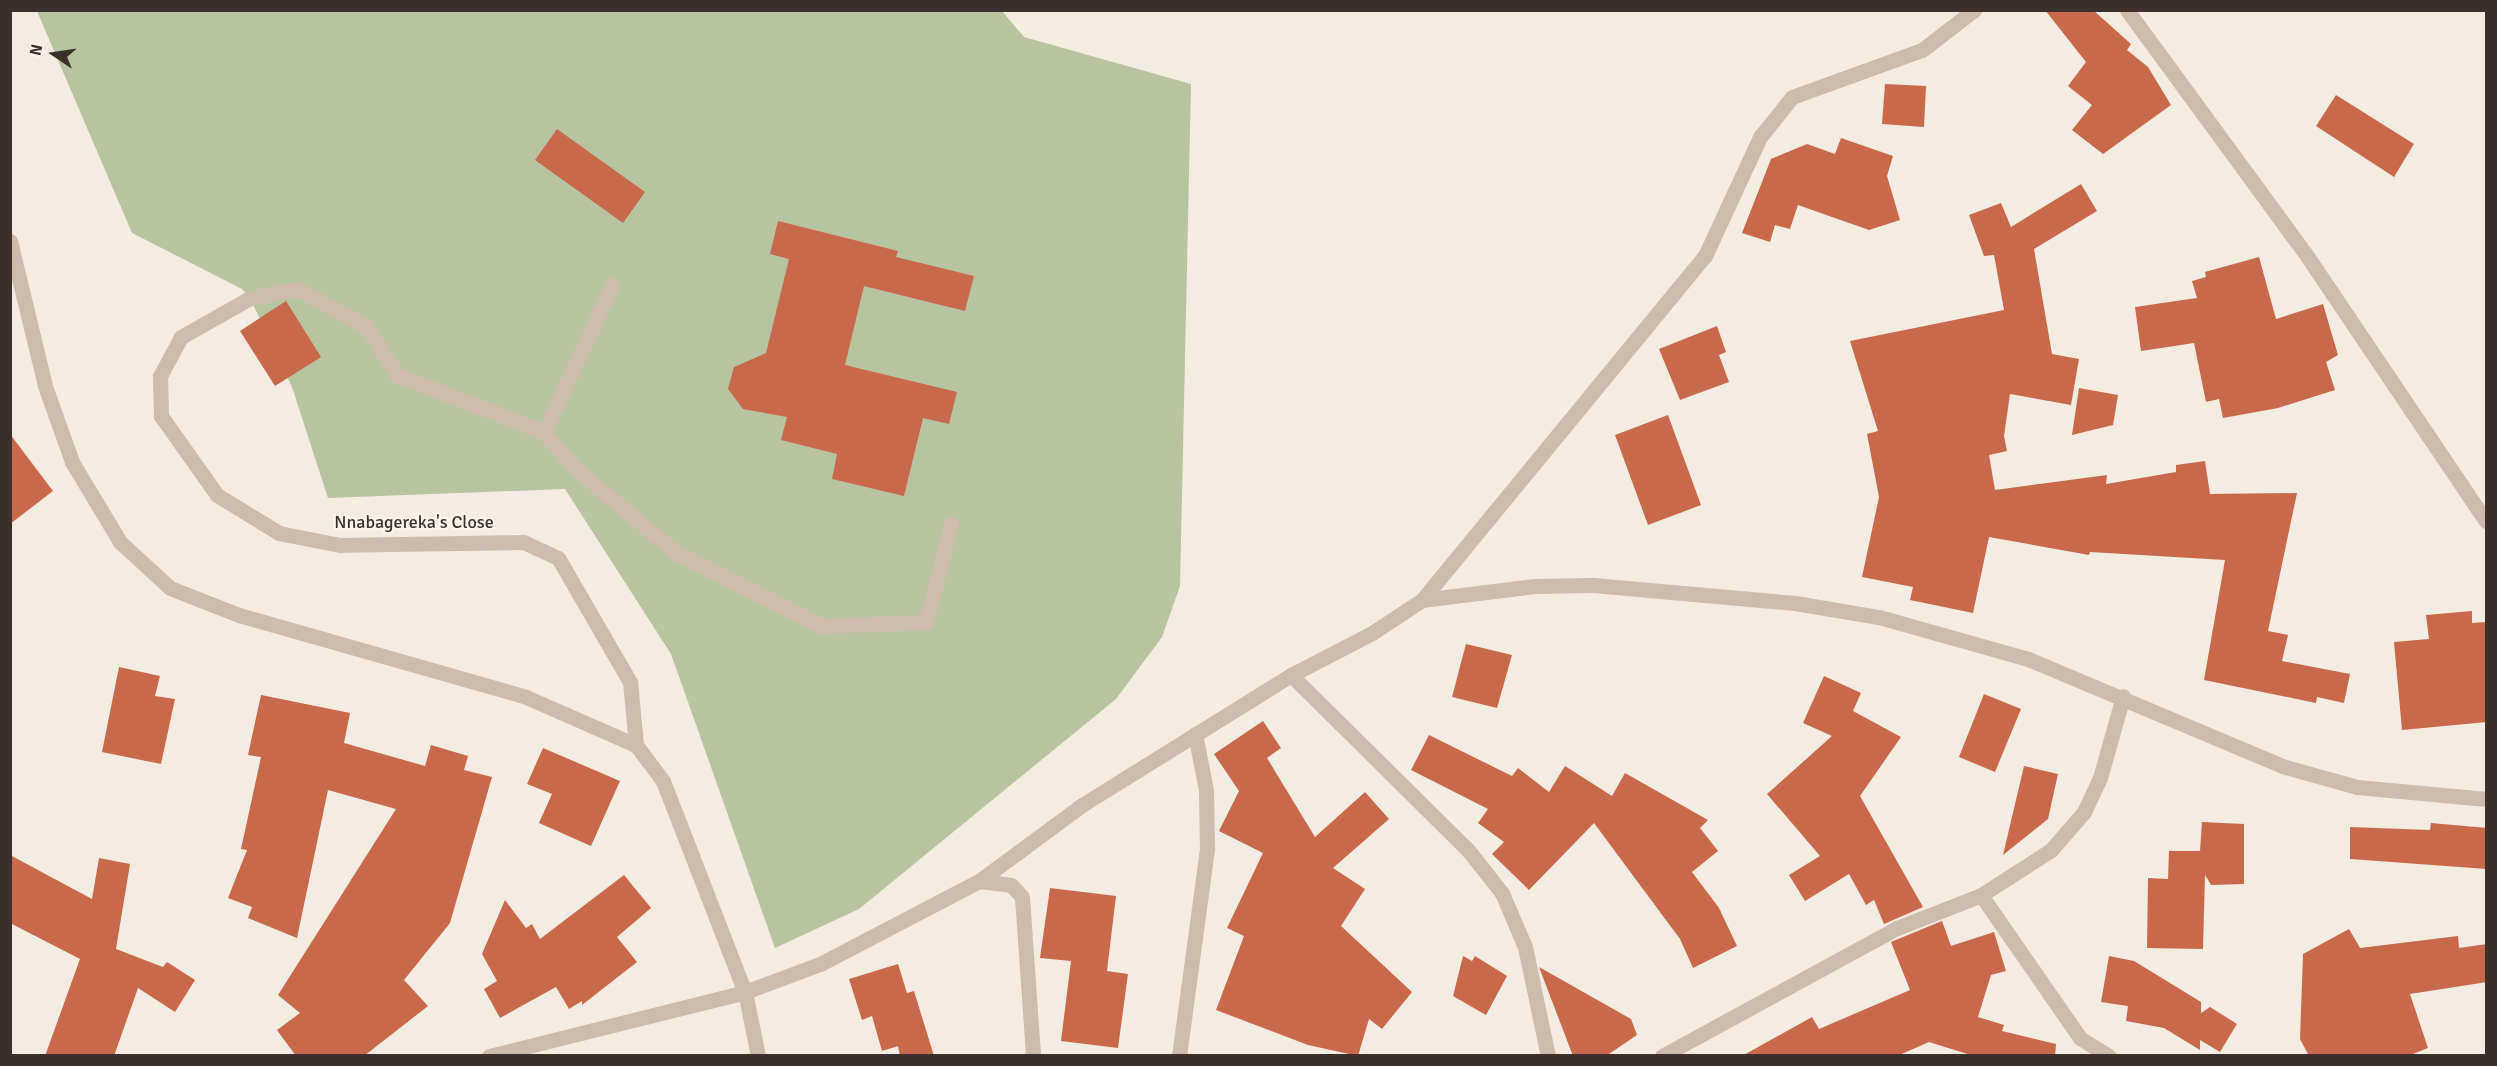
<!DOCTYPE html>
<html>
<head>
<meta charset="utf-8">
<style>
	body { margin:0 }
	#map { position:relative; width:2497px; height:1066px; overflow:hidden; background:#f4ebe1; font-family:Signika,sans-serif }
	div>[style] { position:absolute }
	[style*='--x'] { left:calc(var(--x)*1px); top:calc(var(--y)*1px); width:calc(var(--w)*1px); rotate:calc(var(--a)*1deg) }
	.green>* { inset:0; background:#b8c4a0 }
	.building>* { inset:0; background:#c8694b }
	.service>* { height:15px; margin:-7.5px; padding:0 7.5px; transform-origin:7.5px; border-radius:7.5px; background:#cdbbac }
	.minor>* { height:15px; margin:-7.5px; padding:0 7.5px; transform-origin:7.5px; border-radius:7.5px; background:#cdbbac }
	span { translate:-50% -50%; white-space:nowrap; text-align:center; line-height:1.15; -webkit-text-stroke:5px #fbf5ee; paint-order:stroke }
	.street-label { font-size:18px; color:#3b302b }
	.frame { position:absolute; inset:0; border:12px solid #3b302b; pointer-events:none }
	.north { position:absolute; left:24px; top:24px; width:60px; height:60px; -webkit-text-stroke:4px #fbf5ee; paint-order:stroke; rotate:283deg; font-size:16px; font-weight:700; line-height:24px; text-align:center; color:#3b302b }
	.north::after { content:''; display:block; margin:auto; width:21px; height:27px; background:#3b302b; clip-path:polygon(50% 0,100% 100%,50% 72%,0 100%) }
</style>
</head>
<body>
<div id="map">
	<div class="green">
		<div style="clip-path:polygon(37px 11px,1002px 11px,1024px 37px,1191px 84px,1180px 586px,1162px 637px,1116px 699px,859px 909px,775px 948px,671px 654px,565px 489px,328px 498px,292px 387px,250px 298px,242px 289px,132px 233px)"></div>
	</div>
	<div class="building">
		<div style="clip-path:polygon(2045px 10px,2093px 10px,2131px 44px,2127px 50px,2148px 67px,2171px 105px,2103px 154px,2072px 130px,2092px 105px,2068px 86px,2086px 62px)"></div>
		<div style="clip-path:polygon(1885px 84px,1926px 86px,1924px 127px,1882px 124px)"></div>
		<div style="clip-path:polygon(2336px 95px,2414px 144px,2394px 177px,2316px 126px)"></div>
		<div style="clip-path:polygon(557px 129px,645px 192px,623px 223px,535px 160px)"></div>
		<div style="clip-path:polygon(1841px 138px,1893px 156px,1887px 176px,1900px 220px,1869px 230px,1798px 205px,1790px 229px,1775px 225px,1770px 242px,1742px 233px,1771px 159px,1807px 144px,1835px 154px)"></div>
		<div style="clip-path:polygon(2081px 184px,2097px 211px,2034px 249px,2052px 354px,2079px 359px,2071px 405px,2010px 394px,2004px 436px,2007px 451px,1989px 455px,1995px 490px,2107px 475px,2106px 484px,2176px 472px,2176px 465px,2205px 461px,2210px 494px,2297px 493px,2268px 631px,2288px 635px,2282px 661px,2350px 674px,2344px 703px,2317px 697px,2316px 703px,2204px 680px,2225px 560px,2090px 552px,2089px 555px,1989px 537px,1973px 613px,1910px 600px,1913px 587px,1862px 577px,1879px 497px,1867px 434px,1878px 431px,1850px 341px,2004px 310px,1994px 255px,1984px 256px,1969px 215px,2001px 203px,2011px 227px)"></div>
		<div style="clip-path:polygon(778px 221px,898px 251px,896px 257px,974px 276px,965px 311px,864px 286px,845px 365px,957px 392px,949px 424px,923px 418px,904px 496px,832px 479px,837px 454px,781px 440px,787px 417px,743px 409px,728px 389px,734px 367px,766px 353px,789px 259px,770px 254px)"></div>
		<div style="clip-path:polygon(2259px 257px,2276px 319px,2323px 304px,2338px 355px,2326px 362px,2335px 390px,2278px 408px,2223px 418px,2219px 399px,2206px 402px,2194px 343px,2141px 351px,2135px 307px,2197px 298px,2192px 281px,2206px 277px,2205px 272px)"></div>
		<div style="clip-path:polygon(286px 301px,321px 357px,275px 386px,240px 331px)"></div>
		<div style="clip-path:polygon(1717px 326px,1726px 352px,1719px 355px,1729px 382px,1680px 400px,1659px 349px)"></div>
		<div style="clip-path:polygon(2079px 388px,2118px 395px,2113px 425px,2072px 435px)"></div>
		<div style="clip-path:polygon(1668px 415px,1701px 505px,1648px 525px,1615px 435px)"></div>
		<div style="clip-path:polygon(10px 434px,53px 491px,10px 524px)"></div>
		<div style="clip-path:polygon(2472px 611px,2472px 623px,2487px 622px,2487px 722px,2402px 730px,2394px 642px,2429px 639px,2426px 615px)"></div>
		<div style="clip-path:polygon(1466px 644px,1512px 655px,1497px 708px,1452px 697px)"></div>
		<div style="clip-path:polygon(119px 667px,160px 676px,155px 696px,175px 699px,161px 764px,102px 752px)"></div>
		<div style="clip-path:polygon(1824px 676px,1861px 693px,1853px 711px,1901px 737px,1860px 796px,1923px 907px,1884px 924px,1874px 900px,1866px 905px,1849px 874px,1805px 901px,1789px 875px,1820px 856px,1767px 794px,1832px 736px,1803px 723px)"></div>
		<div style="clip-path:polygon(1984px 694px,2021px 709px,1995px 772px,1959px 757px)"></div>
		<div style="clip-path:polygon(261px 695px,350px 713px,344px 743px,425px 766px,431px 745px,468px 756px,464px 770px,492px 777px,450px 923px,404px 980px,428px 1006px,364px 1056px,296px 1056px,277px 1030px,300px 1013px,278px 995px,396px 809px,328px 790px,297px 938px,248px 918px,252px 907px,228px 898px,247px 850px,241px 849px,261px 757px,248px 755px)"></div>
		<div style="clip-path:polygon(1263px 721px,1281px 748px,1267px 758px,1315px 837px,1365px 792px,1389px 819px,1333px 868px,1365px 889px,1341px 926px,1412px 992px,1382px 1029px,1369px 1019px,1358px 1056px,1308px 1045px,1216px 1010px,1244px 936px,1227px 928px,1263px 853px,1219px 831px,1239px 791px,1214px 754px)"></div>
		<div style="clip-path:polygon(1429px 735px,1512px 776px,1518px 768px,1549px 792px,1565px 766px,1612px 796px,1625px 773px,1708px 820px,1700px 828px,1718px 851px,1692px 872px,1719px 908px,1737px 946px,1693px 968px,1680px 939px,1594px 823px,1529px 890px,1492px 854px,1504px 842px,1478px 823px,1488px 809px,1411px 770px)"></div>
		<div style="clip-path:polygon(543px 748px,620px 781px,591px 846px,539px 823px,552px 794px,527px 784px)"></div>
		<div style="clip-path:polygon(2024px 766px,2058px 774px,2048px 819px,2003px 855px)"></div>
		<div style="clip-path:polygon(2202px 822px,2244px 824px,2244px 884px,2211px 885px,2205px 875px,2203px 949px,2147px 948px,2148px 878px,2168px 879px,2169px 851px,2200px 851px)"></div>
		<div style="clip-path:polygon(2431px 823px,2487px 828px,2487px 869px,2350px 859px,2350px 827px,2430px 830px)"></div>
		<div style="clip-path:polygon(10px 855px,92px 899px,99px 858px,130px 864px,116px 949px,163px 967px,167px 962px,195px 980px,175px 1012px,138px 988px,114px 1056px,45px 1056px,80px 959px,10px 923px)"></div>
		<div style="clip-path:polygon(624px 875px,651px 908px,617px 937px,637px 962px,582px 1005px,582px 1001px,569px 1009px,556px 987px,500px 1018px,484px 989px,497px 981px,482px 954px,505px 900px,526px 928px,532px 924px,540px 939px)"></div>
		<div style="clip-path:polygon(1050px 888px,1116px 896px,1107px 971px,1128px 974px,1118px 1048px,1061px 1041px,1071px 961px,1040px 958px)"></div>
		<div style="clip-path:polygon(1942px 921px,1951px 946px,1994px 932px,2006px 971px,1991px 975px,1978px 1017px,2004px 1025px,2002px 1031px,2056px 1044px,2055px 1056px,1974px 1056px,1929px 1042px,1897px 1056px,1742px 1056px,1812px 1017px,1819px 1029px,1910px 990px,1891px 942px)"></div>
		<div style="clip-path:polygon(2349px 929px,2360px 948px,2458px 936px,2459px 948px,2487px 944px,2487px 982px,2410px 994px,2428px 1048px,2408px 1056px,2309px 1056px,2300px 1039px,2303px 954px)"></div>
		<div style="clip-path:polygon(1463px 956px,1472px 961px,1475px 956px,1507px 976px,1486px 1015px,1453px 996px)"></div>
		<div style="clip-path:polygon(2109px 956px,2134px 961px,2201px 1002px,2201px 1013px,2210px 1007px,2237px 1024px,2220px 1052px,2200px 1040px,2200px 1050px,2164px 1028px,2126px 1021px,2128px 1006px,2101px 1002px)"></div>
		<div style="clip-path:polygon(898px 964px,907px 993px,914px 991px,934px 1056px,900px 1056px,898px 1046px,882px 1051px,872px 1016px,862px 1020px,849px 979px)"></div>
		<div style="clip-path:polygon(1539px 967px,1631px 1019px,1637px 1035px,1606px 1056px,1573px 1056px)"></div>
	</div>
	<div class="service">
		<div style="--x:544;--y:432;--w:162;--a:-65.2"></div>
		<div style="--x:636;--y:745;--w:63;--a:-95.4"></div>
		<div style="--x:630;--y:682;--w:143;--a:-120.1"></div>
		<div style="--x:558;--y:558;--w:38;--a:-155"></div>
		<div style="--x:523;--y:542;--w:183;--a:179.1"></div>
		<div style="--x:340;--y:545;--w:62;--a:-168.9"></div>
		<div style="--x:279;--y:533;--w:73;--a:-148.5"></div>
		<div style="--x:217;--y:495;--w:97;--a:-125.3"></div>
		<div style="--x:161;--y:416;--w:40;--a:-91.4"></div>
		<div style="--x:160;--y:376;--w:44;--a:-61.7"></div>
		<div style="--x:181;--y:337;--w:79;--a:-29.5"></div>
		<div style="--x:250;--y:298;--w:48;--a:-10.8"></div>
		<div style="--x:297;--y:289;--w:80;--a:28.5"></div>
		<div style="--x:367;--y:327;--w:57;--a:58"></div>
		<div style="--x:397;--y:375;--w:158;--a:21.2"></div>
		<div style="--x:544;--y:432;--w:49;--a:49.1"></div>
		<div style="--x:576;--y:469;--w:131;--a:40"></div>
		<div style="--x:676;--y:553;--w:162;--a:26.7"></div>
		<div style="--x:821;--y:626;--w:105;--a:-2.2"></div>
		<div style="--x:926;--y:622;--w:101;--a:-75.7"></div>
	</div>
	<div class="minor">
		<div style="--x:2127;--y:10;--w:301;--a:53.8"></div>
		<div style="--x:2305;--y:253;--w:323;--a:56"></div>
		<div style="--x:10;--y:241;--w:149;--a:76.4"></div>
		<div style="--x:45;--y:386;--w:81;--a:70.4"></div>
		<div style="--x:72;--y:462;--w:93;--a:59"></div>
		<div style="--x:120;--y:542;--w:68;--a:42.6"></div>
		<div style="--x:170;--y:588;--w:74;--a:21.4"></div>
		<div style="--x:239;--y:615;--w:298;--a:15.9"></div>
		<div style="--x:526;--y:697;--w:120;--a:23.6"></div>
		<div style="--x:636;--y:745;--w:45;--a:53.1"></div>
		<div style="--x:663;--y:781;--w:226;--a:68.8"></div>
		<div style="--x:745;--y:992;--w:65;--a:78.5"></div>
		<div style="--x:1422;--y:600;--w:113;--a:-7.1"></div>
		<div style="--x:1534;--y:586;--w:59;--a:-1"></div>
		<div style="--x:1593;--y:585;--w:203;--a:5.1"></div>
		<div style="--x:1795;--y:603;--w:85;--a:9.5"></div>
		<div style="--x:1879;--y:617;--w:155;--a:15.7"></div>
		<div style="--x:2028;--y:659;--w:276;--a:22.8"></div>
		<div style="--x:2282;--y:766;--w:78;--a:15.6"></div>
		<div style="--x:2357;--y:787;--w:130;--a:5.3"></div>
		<div style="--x:1291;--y:675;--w:91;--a:-27.4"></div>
		<div style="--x:1372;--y:633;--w:60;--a:-33.4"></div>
		<div style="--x:1422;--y:600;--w:445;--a:-50.6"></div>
		<div style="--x:1705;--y:256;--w:131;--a:-65.2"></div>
		<div style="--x:1760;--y:137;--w:51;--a:-51.3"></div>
		<div style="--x:1792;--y:97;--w:138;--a:-19.9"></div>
		<div style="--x:1922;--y:50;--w:66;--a:-37.6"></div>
		<div style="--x:979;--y:881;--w:32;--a:7"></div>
		<div style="--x:1011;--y:885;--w:16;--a:47"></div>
		<div style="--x:1022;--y:897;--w:159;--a:86"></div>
		<div style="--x:1981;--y:895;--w:174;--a:55.3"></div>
		<div style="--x:2080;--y:1038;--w:34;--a:32"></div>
		<div style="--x:489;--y:1056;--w:264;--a:-14"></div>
		<div style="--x:745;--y:992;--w:82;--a:-20.6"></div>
		<div style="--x:822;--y:963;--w:177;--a:-27.6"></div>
		<div style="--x:979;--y:881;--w:128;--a:-36.4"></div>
		<div style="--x:1082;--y:805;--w:246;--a:-31.9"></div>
		<div style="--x:1291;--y:675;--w:249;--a:44.7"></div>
		<div style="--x:1468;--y:850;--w:55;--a:51.7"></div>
		<div style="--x:1502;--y:893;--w:59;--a:66.9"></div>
		<div style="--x:1525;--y:947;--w:111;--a:78.1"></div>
		<div style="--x:1179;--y:1056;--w:210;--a:-82.3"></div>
		<div style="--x:1207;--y:848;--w:58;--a:-91"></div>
		<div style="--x:1206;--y:790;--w:57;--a:-101.1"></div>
		<div style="--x:1662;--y:1056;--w:268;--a:-28.6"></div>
		<div style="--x:1897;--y:928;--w:90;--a:-21.4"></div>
		<div style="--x:1981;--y:895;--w:83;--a:-32.7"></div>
		<div style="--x:2051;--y:850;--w:50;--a:-49"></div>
		<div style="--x:2084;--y:812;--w:38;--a:-65"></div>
		<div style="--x:2100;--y:778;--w:85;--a:-74.3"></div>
	</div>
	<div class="street-label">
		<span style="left:414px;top:522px">Nnabagereka's Close</span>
	</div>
	<div class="frame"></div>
	<div class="north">N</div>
</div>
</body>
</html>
